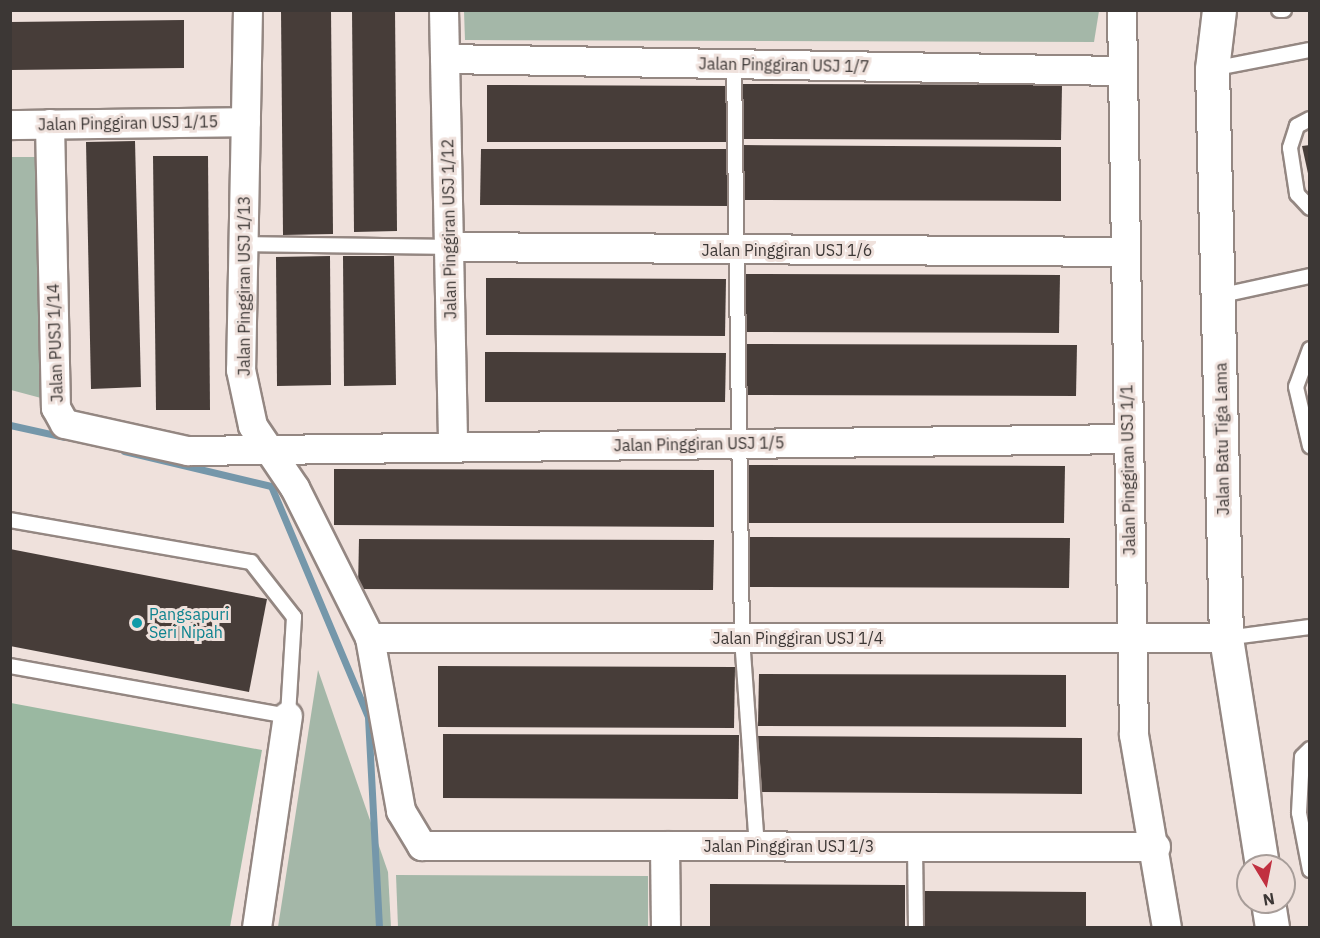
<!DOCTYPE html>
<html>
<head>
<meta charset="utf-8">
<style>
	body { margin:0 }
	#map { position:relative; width:1320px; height:938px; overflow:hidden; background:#efe1dc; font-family:"IBM Plex Sans",sans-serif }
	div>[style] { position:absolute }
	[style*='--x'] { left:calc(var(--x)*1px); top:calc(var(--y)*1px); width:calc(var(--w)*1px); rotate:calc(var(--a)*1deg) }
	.green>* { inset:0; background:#a4b7a8 }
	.forest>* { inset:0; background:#9ab8a1 }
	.stream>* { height:7px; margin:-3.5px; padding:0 3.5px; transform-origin:3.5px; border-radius:3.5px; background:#7597aa }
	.building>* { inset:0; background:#473d39 }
	.roads { filter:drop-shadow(2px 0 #948782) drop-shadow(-2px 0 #948782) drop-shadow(0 2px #948782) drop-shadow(0 -2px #948782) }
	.service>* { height:14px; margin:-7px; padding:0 7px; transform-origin:7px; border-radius:7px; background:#fff }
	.minor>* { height:28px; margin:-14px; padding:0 14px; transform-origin:14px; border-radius:14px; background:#fff }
	.secondary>* { height:33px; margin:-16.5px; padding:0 16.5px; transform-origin:16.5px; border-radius:16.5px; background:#fff }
	.dots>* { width:16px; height:16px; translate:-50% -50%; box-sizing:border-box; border:3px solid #efe1dc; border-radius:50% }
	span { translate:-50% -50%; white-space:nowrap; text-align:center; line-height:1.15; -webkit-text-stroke:6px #efe1dc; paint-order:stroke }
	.street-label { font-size:16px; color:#3c3735 }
	.culture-label { font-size:16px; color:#0d838f }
	.left { translate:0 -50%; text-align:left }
	.frame { position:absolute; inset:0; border:12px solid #3c3735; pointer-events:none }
	.north { position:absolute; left:1236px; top:854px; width:60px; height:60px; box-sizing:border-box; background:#efe1dc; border:2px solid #a79d99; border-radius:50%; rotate:170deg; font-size:16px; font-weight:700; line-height:24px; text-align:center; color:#3c3735 }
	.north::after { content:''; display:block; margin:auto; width:21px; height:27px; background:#c13040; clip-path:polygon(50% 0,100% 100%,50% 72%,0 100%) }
</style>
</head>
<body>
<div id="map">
	<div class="green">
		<div style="clip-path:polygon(464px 11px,464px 10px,1099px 11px,1094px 42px,465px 40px)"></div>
		<div style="clip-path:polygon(11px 157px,36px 157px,41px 398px,11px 390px)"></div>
		<div style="clip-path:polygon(318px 670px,388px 872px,391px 927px,278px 927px)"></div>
		<div style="clip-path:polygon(396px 875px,648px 876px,648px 927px,398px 927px)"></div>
	</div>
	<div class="forest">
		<div style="clip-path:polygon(11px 703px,262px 750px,230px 927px,11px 927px)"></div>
	</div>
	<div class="stream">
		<div style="--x:10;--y:425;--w:55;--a:12.5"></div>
		<div style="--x:124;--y:451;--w:151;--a:13.4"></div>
		<div style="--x:271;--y:486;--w:251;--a:67.2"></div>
		<div style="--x:368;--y:717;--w:211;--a:87"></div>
	</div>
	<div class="building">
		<div style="clip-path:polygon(281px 10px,331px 10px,333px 234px,283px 235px)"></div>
		<div style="clip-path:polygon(352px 10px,395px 10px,397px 231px,354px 232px)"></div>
		<div style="clip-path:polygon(184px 20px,184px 68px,10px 70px,10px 22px)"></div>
		<div style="clip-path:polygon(742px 84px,1062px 85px,1061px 140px,742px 139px)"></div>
		<div style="clip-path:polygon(487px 85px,729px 86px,729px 142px,487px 142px)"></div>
		<div style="clip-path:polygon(135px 141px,141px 387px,91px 389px,86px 142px)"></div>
		<div style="clip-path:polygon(742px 145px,1061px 147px,1061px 201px,741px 200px)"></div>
		<div style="clip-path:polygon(1310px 145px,1310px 177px,1309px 178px,1302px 146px)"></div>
		<div style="clip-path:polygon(481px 149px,728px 149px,728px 206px,480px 205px)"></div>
		<div style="clip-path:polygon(153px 156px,208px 156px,210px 410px,156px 410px)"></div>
		<div style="clip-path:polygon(330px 256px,331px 385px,277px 386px,276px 257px)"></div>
		<div style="clip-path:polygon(343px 256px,394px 256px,396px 385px,344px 386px)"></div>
		<div style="clip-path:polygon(742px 274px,1060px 275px,1059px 333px,741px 332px)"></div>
		<div style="clip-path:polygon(486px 278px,726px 279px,725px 336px,486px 335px)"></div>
		<div style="clip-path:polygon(740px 344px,1077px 345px,1076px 396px,740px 395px)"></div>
		<div style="clip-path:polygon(485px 352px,726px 353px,725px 402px,485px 402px)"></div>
		<div style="clip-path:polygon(746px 465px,1065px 466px,1064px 523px,745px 523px)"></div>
		<div style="clip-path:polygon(334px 469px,714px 470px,714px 527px,334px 525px)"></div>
		<div style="clip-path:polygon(742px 537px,1070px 538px,1069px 588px,742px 587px)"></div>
		<div style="clip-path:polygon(359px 539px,714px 540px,713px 590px,358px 589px)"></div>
		<div style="clip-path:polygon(10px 549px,267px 599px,249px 692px,10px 646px)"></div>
		<div style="clip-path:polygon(438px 666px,735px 667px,734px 728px,438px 727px)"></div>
		<div style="clip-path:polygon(759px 674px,1066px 675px,1066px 727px,758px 726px)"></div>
		<div style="clip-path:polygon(443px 734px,739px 735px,738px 799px,443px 798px)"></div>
		<div style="clip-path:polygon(758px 736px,1082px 738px,1082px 794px,757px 792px)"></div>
		<div style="clip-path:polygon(710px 884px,905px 885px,905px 927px,710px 927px)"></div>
		<div style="clip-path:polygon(922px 891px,1086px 892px,1086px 927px,922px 927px)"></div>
	</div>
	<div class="roads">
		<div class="service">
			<div style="--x:1279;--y:10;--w:5;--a:0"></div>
			<div style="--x:734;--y:64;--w:574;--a:89.2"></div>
			<div style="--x:742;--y:638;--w:209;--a:85.9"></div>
			<div style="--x:1212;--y:69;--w:100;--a:-11"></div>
			<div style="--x:1310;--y:119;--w:15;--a:152"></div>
			<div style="--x:1297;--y:126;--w:23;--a:108"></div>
			<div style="--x:1290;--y:148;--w:47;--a:81.3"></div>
			<div style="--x:1297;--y:194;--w:19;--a:47"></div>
			<div style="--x:244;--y:244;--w:205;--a:0.8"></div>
			<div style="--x:1218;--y:296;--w:94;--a:-12.3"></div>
			<div style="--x:1310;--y:349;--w:40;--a:110.2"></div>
			<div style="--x:1296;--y:387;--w:61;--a:76.7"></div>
			<div style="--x:10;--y:520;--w:245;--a:9.9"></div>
			<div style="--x:251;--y:562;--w:70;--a:52"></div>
			<div style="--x:294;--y:617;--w:99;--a:93.5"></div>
			<div style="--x:288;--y:716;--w:282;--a:-169.8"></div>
			<div style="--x:1226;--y:638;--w:85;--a:-7.5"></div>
			<div style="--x:1310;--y:749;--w:11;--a:135"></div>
			<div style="--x:1302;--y:757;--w:56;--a:93.1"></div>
			<div style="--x:1299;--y:813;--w:58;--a:79.1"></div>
			<div style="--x:915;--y:846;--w:82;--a:89.3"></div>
		</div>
		<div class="minor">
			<div style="--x:248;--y:10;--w:360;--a:91.1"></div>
			<div style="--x:241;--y:370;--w:57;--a:77.9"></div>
			<div style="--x:253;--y:426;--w:75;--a:55.9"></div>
			<div style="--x:295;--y:488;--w:168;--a:63.4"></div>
			<div style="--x:370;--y:638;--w:176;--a:79.8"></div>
			<div style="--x:401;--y:811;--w:41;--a:59"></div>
			<div style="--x:422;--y:846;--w:734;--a:0.08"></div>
			<div style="--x:444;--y:10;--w:437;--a:88.8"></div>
			<div style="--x:1122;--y:10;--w:725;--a:89.05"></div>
			<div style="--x:1134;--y:735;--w:196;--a:80.3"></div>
			<div style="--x:445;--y:59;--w:677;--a:1.02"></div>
			<div style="--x:50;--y:124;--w:284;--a:88.8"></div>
			<div style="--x:56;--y:408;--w:18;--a:61"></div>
			<div style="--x:65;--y:424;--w:126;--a:12.4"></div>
			<div style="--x:188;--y:451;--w:939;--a:-0.73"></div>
			<div style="--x:10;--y:125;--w:236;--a:-0.7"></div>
			<div style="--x:449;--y:247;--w:675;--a:0.42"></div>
			<div style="--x:370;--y:638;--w:856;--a:0"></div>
			<div style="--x:665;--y:846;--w:82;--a:89.3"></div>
			<div style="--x:257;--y:928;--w:214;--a:-81.7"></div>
		</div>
		<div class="secondary">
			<div style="--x:1219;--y:10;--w:59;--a:96.8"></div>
			<div style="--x:1212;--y:69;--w:569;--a:88.59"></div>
			<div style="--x:1226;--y:638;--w:231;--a:81"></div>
			<div style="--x:1268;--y:902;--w:26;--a:81"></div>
		</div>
	</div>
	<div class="dots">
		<div style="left:137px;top:623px;background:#0f9aa8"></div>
	</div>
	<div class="street-label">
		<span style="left:784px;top:65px;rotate:1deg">Jalan Pinggiran USJ 1/7</span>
		<span style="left:128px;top:123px;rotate:-1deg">Jalan Pinggiran USJ 1/15</span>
		<span style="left:449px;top:229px;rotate:-91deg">Jalan Pinggiran USJ 1/12</span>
		<span style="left:787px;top:250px">Jalan Pinggiran USJ 1/6</span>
		<span style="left:244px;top:286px;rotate:-90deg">Jalan Pinggiran USJ 1/13</span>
		<span style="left:55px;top:343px;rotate:-92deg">Jalan PUSJ 1/14</span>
		<span style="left:1222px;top:439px;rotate:-91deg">Jalan Batu Tiga Lama</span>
		<span style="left:699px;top:444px;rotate:-1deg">Jalan Pinggiran USJ 1/5</span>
		<span style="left:1128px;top:470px;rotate:-91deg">Jalan Pinggiran USJ 1/1</span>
		<span style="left:798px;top:638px">Jalan Pinggiran USJ 1/4</span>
		<span style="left:789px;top:846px">Jalan Pinggiran USJ 1/3</span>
	</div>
	<div class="culture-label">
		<span class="left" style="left:149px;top:623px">Pangsapuri<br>Seri Nipah</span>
	</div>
	<div class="frame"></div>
	<div class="north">N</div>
</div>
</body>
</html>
